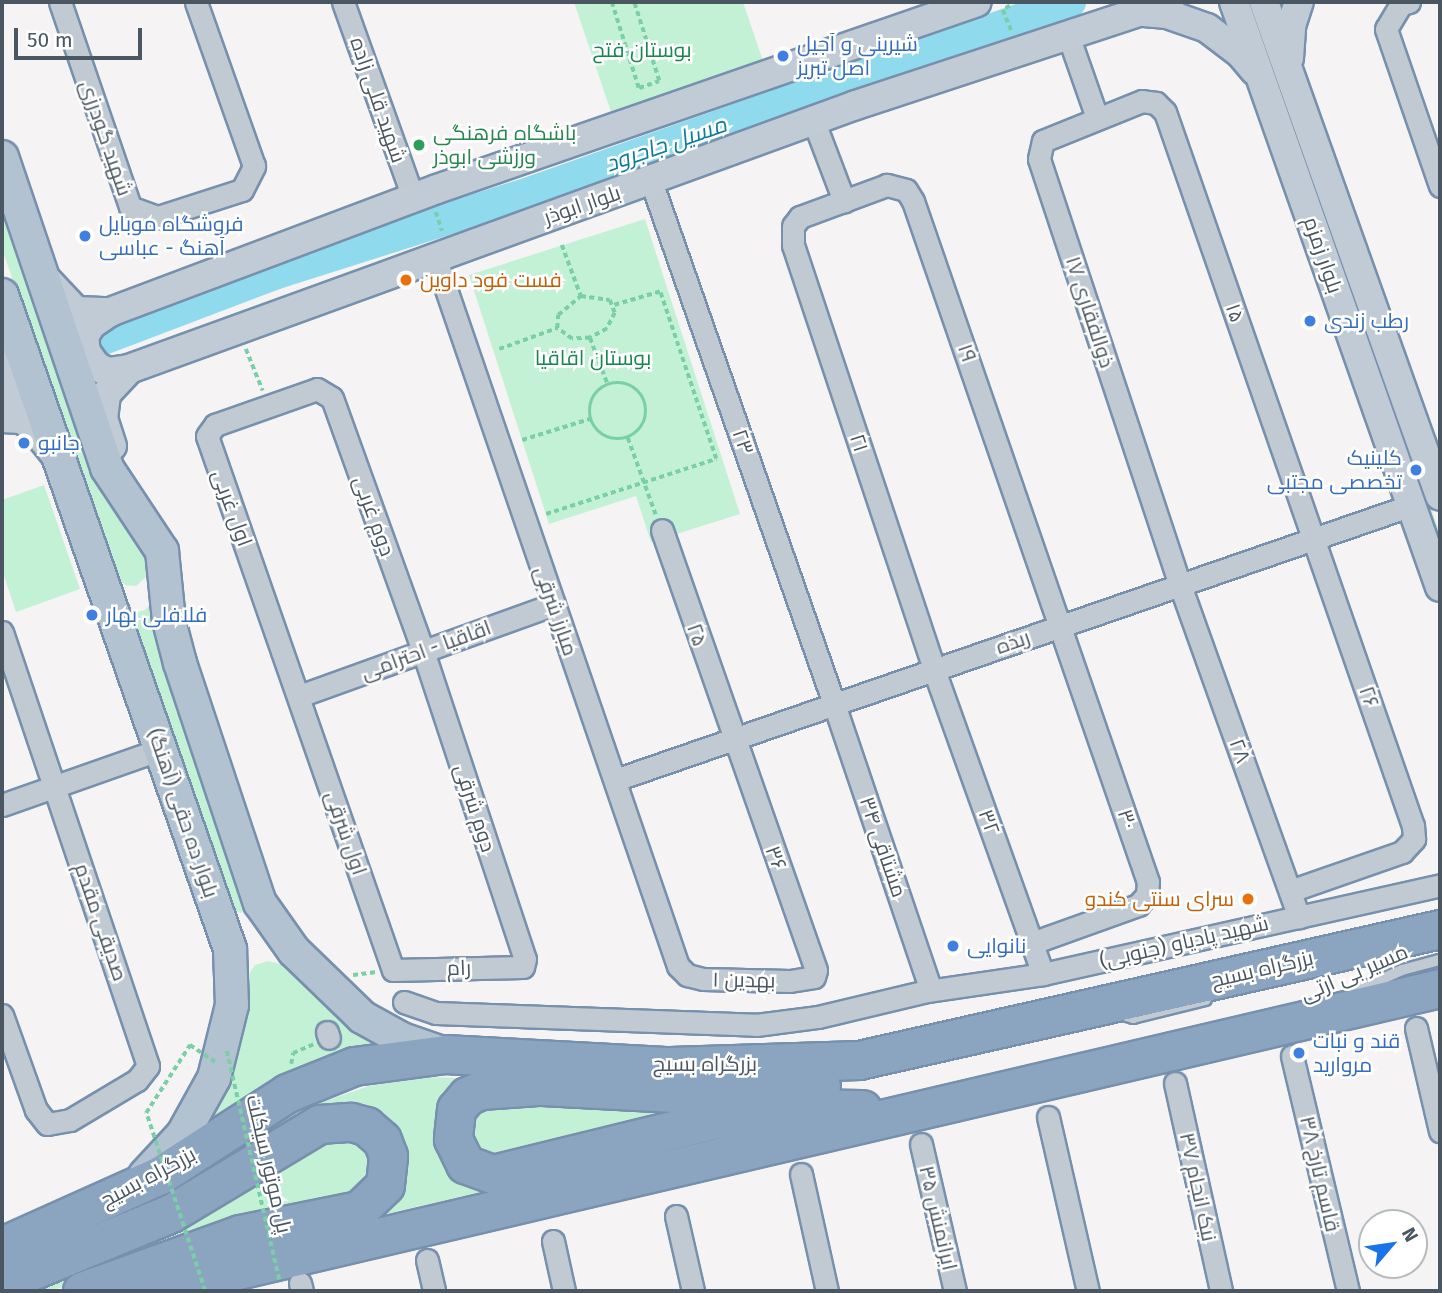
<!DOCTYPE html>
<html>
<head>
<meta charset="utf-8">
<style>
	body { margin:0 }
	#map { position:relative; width:1442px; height:1293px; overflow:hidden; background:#f5f3f3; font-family:"Fira Sans",Cairo,sans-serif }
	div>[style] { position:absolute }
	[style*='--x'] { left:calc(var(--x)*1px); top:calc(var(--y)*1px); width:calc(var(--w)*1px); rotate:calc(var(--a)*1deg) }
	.green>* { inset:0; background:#c3f1d5 }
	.river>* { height:32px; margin:-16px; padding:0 16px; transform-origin:16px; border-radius:16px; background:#90daee }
	.path>* { height:3.5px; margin-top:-1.75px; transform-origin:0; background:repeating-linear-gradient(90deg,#7ad0a6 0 5px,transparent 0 8.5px) }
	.path>.ring { margin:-1.75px; padding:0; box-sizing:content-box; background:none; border:3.5px solid #7ad0a6; border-radius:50% }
	.roads { filter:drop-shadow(2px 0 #7690ad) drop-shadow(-2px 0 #7690ad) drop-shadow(0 2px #7690ad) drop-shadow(0 -2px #7690ad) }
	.lane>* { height:10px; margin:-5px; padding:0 5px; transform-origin:5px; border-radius:5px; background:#c1cad2 }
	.street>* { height:21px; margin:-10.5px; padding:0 10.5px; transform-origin:10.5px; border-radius:10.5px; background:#c1cad2 }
	.secondary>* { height:28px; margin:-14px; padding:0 14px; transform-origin:14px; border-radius:14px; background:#c1cbd6 }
	.primary>* { height:32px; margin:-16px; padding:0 16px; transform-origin:16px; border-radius:16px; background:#b3c2d1 }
	.highway>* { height:37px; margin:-18.5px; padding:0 18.5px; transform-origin:18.5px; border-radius:18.5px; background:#8ba5c1 }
	.path-bridge>* { height:3.5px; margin-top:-1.75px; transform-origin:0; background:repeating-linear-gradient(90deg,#7ad0a6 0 5px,transparent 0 8.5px) }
	.dots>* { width:19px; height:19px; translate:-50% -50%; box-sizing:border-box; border:4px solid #fff; border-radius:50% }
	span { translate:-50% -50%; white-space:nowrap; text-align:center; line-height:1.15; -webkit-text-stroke:5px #fff; paint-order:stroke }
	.shop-label { font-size:21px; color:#366cbe }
	.left { translate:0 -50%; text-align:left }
	.right { translate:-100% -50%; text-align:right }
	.park-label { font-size:21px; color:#17864f }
	.street-label { font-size:21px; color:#4a5661 }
	.leisure-label { font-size:21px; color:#27864d }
	.food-label { font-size:21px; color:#c56008 }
	.water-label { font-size:23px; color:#0c7c9b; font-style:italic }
	.frame { position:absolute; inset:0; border:4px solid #4a5661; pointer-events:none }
	.north { position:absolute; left:1358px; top:1209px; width:70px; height:70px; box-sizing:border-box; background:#fff; border:2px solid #b7bbc0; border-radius:50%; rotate:61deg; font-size:19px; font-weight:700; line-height:28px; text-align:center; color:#4a5661 }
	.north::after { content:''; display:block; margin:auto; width:24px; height:32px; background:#1a73e8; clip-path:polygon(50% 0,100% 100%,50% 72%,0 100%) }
	.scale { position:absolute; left:14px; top:28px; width:128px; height:32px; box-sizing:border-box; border:4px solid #4a5661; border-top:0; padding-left:9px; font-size:21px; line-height:24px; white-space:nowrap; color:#4a5661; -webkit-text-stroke:5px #fff; paint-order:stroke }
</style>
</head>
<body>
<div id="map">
	<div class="green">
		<div style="clip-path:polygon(574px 2px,743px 2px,763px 61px,611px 112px)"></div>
		<div style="clip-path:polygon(2px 214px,97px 479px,148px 548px,151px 572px,136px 586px,125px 585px,116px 577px,2px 249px)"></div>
		<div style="clip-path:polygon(645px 219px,740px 514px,651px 542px,636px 496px,549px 524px,469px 275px)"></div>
		<div style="clip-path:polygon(1422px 482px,1440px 534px,1440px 563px,1414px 486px)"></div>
		<div style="clip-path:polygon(44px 485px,80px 589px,16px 612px,2px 570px,2px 500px)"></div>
		<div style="clip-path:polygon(159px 594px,245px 907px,241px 913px,233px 909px,126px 603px,135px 613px,145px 610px)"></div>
		<div style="clip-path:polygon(268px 961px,289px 966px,395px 1043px,194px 1135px,243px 983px,255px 965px)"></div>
		<div style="clip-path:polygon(422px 1077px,501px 1079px,446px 1100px,497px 1188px,185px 1261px,363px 1216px,383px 1125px,246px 1155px,109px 1229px,308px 1107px,369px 1086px)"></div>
		<div style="clip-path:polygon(749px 1100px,531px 1154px,474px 1156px,469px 1105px)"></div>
		<div style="clip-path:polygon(349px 1130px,373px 1157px,362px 1195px,100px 1279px,46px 1291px,2px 1291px)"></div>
	</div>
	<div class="river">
		<div style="--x:103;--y:339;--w:186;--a:-20.8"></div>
		<div style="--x:277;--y:273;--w:264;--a:-17.6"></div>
		<div style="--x:529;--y:193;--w:574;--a:-19.45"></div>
	</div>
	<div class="path">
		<div style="--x:612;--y:2;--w:90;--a:72.6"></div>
		<div style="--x:639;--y:88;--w:21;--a:-19"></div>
		<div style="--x:659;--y:81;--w:83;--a:-107.6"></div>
		<div style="--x:1010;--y:6;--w:8;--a:150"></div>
		<div style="--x:1003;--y:10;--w:22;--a:68"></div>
		<div style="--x:436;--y:212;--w:20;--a:72"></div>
		<div style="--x:562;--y:245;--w:54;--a:69.6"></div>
		<div style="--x:581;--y:296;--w:29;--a:8"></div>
		<div style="--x:610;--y:300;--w:14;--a:69"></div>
		<div style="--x:615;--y:313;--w:18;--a:117"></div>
		<div style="--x:607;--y:329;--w:19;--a:152"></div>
		<div style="--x:590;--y:338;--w:18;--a:177"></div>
		<div style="--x:572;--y:339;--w:19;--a:-144"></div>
		<div style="--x:557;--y:328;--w:13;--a:-86"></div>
		<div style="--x:558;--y:315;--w:30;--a:-40"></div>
		<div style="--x:590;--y:338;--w:50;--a:69"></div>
		<div style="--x:246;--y:349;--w:45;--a:68"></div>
		<div style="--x:499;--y:349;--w:62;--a:-19.9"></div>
		<div class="ring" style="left:590px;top:383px;width:52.5px;height:52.5px"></div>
		<div style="--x:628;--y:438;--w:82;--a:70"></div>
		<div style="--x:522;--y:440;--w:71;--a:-17.2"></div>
		<div style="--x:546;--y:514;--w:179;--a:-17.9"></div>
		<div style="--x:716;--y:459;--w:176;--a:-108.5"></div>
		<div style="--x:660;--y:292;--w:50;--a:163.7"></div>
		<div style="--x:353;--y:975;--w:24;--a:-7"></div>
		<div style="--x:291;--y:1064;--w:11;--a:-80"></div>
		<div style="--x:293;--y:1053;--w:23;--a:-23"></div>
	</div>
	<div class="roads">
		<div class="lane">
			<div style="--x:1353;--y:992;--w:54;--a:-24.2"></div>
			<div style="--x:1402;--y:970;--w:39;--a:-15"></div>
			<div style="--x:1120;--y:1014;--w:14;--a:17"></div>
			<div style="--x:1133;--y:1018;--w:75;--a:-13.9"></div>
		</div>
		<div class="street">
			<div style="--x:60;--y:2;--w:217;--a:71.1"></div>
			<div style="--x:130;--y:207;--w:30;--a:20"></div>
			<div style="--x:158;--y:217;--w:88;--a:-17.8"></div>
			<div style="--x:242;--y:190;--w:27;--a:-63"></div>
			<div style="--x:254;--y:166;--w:174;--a:-109.5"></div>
			<div style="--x:343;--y:2;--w:208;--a:70.3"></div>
			<div style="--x:1409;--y:2;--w:8;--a:166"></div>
			<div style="--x:1401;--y:4;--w:29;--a:121"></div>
			<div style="--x:1386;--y:29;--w:166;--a:71"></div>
			<div style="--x:1068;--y:35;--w:88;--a:70.7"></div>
			<div style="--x:814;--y:122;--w:85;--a:69.2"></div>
			<div style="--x:651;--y:181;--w:554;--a:70.71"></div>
			<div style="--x:834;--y:704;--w:293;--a:71.3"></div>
			<div style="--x:928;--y:982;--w:9;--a:96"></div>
			<div style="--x:435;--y:257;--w:749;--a:71.08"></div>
			<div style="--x:678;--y:966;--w:13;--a:45"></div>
			<div style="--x:687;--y:975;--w:16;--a:14"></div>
			<div style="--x:703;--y:979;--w:87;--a:1.3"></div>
			<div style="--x:790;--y:981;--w:24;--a:-9"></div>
			<div style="--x:814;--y:977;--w:7;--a:-74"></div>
			<div style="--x:816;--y:970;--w:466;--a:-109.3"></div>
			<div style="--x:317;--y:389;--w:17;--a:31"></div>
			<div style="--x:332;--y:398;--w:269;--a:70.2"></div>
			<div style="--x:423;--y:651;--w:324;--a:71.7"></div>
			<div style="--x:525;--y:959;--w:8;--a:104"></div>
			<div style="--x:523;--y:967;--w:130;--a:178.7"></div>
			<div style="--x:393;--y:970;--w:565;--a:-109.2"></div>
			<div style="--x:207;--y:436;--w:14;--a:-54"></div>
			<div style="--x:215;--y:425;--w:108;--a:-19.4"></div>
			<div style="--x:2;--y:632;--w:458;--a:71.4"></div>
			<div style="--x:148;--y:1066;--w:18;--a:128"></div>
			<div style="--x:137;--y:1080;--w:78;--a:149.2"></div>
			<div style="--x:70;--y:1120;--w:23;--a:170"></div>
			<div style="--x:47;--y:1124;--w:18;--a:-128"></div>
			<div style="--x:36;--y:1110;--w:101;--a:-109.7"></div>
			<div style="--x:299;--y:696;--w:271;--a:-19.8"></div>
			<div style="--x:615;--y:780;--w:843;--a:-19.04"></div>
			<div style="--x:2;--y:805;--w:169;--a:-19.4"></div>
			<div style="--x:1290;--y:891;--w:119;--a:-19.2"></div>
			<div style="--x:1402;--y:852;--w:18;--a:-47"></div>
			<div style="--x:1414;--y:839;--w:13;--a:-94"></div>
			<div style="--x:1413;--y:826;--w:756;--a:-109.15"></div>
			<div style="--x:1165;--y:112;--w:13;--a:-135"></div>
			<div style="--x:1156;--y:103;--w:14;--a:-172"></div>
			<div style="--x:1142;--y:101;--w:107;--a:158"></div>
			<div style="--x:1043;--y:141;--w:18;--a:103"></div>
			<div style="--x:1039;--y:159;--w:449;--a:71.7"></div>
			<div style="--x:1180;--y:585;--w:353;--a:70.3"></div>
			<div style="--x:1032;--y:943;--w:113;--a:-19.7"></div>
			<div style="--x:1138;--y:905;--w:13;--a:-48"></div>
			<div style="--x:1147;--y:895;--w:13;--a:-86"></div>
			<div style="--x:1148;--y:882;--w:720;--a:-109.04"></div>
			<div style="--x:913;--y:201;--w:13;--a:-122"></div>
			<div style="--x:906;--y:190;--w:20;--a:-165"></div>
			<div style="--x:887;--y:185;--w:93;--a:159.8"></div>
			<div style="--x:800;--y:217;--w:11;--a:128"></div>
			<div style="--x:793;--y:226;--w:19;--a:90"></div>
			<div style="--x:793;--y:245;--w:448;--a:71.6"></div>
			<div style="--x:934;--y:670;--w:323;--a:70.3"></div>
			<div style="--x:404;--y:1002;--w:34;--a:19"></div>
			<div style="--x:436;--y:1013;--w:320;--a:2.1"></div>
			<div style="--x:756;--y:1025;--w:63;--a:-7.4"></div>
			<div style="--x:818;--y:1017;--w:112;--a:-13.4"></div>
			<div style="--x:927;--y:991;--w:117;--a:-8.3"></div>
			<div style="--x:1043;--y:974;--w:407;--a:-12.6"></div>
			<div style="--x:1416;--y:1028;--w:106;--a:76.9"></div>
			<div style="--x:327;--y:1032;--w:6;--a:72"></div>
			<div style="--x:1292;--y:1056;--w:242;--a:76.6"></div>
			<div style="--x:1175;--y:1083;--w:213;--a:77.5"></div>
			<div style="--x:1048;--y:1117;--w:179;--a:77.1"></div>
			<div style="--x:921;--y:1144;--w:151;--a:77"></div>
			<div style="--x:801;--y:1174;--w:120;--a:77.5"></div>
			<div style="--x:676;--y:1216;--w:77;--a:77.2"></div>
			<div style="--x:553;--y:1241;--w:51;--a:77.6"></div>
			<div style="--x:427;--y:1260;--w:32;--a:77"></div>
			<div style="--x:300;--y:1283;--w:8;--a:76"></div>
		</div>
		<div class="secondary">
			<div style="--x:1234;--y:2;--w:620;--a:70.6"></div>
			<div style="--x:1264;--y:2;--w:524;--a:70.39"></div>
			<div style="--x:1144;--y:12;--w:23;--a:5"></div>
			<div style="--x:1167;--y:14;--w:42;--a:19.3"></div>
			<div style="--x:1207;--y:28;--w:41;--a:37.1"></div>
			<div style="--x:1240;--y:53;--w:23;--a:50"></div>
			<div style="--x:1289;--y:58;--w:32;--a:-86"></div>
			<div style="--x:1291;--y:26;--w:25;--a:-72"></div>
			<div style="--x:45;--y:278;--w:45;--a:46.8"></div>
			<div style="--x:76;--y:311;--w:34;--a:2"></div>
			<div style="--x:110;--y:312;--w:349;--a:-20.6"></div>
			<div style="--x:437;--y:189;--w:571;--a:-19.1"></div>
			<div style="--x:110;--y:312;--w:22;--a:146"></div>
			<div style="--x:92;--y:324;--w:14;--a:124"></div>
			<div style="--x:84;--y:336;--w:16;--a:83"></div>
			<div style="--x:86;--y:352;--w:17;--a:54"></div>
			<div style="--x:96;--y:366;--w:13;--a:27"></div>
			<div style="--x:108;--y:372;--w:21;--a:-8"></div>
			<div style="--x:2;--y:362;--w:10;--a:45"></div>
			<div style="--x:9;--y:369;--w:25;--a:76"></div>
			<div style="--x:15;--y:393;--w:24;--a:123"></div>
			<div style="--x:2;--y:418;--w:19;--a:3"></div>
			<div style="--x:21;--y:419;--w:13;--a:32"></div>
			<div style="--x:32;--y:426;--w:35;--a:51"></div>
			<div style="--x:112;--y:446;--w:28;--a:-108"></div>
			<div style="--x:103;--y:419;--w:25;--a:-83"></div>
			<div style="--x:106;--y:394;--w:34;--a:-47"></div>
			<div style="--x:129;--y:369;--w:773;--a:-19.96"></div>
			<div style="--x:856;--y:105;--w:330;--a:-18.2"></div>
		</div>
		<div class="primary">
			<div style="--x:2;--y:157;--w:328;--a:71.3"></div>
			<div style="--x:107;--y:468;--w:100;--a:56.5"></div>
			<div style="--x:162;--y:551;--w:70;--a:84.3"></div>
			<div style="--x:169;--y:621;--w:43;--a:75.3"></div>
			<div style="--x:180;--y:663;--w:253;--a:71.6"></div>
			<div style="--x:260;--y:903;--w:59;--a:54.7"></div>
			<div style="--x:294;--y:951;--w:95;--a:44.1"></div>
			<div style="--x:362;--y:1017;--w:46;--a:28.8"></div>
			<div style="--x:402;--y:1039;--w:46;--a:19.2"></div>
			<div style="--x:2;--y:295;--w:693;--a:70.78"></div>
			<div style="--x:230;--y:949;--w:56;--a:88"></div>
			<div style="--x:232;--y:1005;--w:75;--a:103.9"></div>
			<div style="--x:214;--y:1078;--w:64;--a:119"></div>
			<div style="--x:183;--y:1134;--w:56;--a:132.8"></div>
		</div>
		<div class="highway">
			<div style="--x:821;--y:1086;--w:110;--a:175.3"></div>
			<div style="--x:711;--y:1095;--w:174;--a:-177"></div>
			<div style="--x:537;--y:1086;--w:56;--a:175.9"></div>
			<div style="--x:481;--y:1090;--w:15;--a:157"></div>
			<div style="--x:467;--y:1096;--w:17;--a:130"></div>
			<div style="--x:456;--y:1109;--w:30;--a:96"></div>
			<div style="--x:453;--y:1139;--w:28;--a:64"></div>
			<div style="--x:465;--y:1164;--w:30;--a:20"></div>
			<div style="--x:493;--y:1174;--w:217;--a:-13.8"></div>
			<div style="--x:704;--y:1122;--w:75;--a:-10.7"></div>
			<div style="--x:778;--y:1108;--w:84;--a:0.7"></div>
			<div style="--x:2;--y:1246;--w:173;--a:-24.2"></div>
			<div style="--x:160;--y:1175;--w:151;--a:-32.8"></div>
			<div style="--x:287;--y:1093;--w:72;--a:-21.9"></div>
			<div style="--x:354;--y:1066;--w:92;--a:-7.5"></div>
			<div style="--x:445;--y:1054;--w:225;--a:3.1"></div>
			<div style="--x:670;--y:1066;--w:189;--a:-1.8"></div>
			<div style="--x:859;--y:1060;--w:596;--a:-12.71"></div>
			<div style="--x:2;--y:1283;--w:183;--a:-22.5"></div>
			<div style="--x:171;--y:1213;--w:173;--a:-31"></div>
			<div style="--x:319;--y:1124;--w:32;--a:-4"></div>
			<div style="--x:351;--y:1122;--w:16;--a:15"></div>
			<div style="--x:366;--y:1126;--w:21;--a:41"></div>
			<div style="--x:382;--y:1140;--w:17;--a:69"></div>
			<div style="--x:388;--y:1156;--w:29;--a:96"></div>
			<div style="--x:385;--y:1185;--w:36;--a:136"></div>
			<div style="--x:359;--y:1210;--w:121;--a:168.6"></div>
			<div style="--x:240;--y:1234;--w:168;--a:160.2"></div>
			<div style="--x:148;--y:1291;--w:1327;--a:-13.2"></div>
		</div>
	</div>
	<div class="path-bridge">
		<div style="--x:227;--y:1051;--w:238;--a:77.1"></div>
		<div style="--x:205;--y:1291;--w:188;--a:-108.3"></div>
		<div style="--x:146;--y:1113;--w:81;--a:-57.1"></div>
		<div style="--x:190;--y:1045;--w:34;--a:34"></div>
	</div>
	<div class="dots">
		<div style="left:783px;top:56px;background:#3f7fe0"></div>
		<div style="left:419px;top:145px;background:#2e9e5b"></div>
		<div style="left:85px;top:236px;background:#3f7fe0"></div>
		<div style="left:406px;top:280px;background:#e8710a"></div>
		<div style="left:1310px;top:321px;background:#3f7fe0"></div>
		<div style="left:24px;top:443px;background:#3f7fe0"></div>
		<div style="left:1416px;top:470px;background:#3f7fe0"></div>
		<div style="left:92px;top:615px;background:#3f7fe0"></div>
		<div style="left:1248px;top:899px;background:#e8710a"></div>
		<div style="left:953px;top:946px;background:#3f7fe0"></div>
		<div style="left:1299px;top:1053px;background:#3f7fe0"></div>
	</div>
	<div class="shop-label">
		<span class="left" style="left:797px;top:56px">شیرینی و آجیل<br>اصل تبریز</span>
		<span class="left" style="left:99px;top:236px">فروشگاه موبایل<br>آهنگ - عباسی</span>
		<span class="left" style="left:1324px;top:321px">رطب زندی</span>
		<span class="left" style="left:38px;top:443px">جانبو</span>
		<span class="right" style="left:1402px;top:470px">کلینیک<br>تخصصی مجتبی</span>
		<span class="left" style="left:106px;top:615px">فلافلی بهار</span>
		<span class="left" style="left:967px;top:946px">نانوایی</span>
		<span class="left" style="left:1313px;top:1053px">قند و نبات<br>مروارید</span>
	</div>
	<div class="park-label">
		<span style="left:642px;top:50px">بوستان فتح</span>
		<span style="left:593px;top:358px">بوستان اقاقیا</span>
	</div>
	<div class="street-label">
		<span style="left:378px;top:100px;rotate:71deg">شهید قلی زاده</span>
		<span style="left:106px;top:138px;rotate:71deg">شهید گودرزی</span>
		<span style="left:582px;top:205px;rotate:-19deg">بلوار ابوذر</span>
		<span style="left:1323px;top:255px;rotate:71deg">بلوار زمزم</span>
		<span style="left:1090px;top:312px;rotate:72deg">ذوالفقاری ۱۷</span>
		<span style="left:1235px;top:313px;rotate:71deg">۱۵</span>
		<span style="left:967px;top:353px;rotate:71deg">۱۹</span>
		<span style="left:743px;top:442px;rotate:71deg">۲۳</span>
		<span style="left:859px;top:443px;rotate:72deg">۲۱</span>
		<span style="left:232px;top:508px;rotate:70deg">اول غربی</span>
		<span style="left:374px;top:516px;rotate:70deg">دوم غربی</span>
		<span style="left:556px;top:611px;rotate:71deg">مبارز شرقی</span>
		<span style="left:697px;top:635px;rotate:71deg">۲۵</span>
		<span style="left:1013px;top:642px;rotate:-19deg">ربذه</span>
		<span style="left:426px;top:650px;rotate:-20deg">اقاقیا - احترامی</span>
		<span style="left:1369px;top:697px;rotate:71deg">۲۶</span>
		<span style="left:1240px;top:751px;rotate:70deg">۲۸</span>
		<span style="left:475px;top:808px;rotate:72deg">دوم شرقی</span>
		<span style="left:183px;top:813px;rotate:71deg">بلوار ده حقی (آهنگ)</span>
		<span style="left:1127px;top:819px;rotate:72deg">۳۰</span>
		<span style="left:989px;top:822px;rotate:70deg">۳۲</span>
		<span style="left:346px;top:833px;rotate:71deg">اول شرقی</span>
		<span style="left:883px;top:847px;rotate:71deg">۳۴ مشتاقی</span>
		<span style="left:776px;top:858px;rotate:70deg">۳۶</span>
		<span style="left:101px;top:922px;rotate:71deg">صدیقی مقدم</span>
		<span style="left:1184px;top:942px;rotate:-13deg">شهید پادیاو (جنوبی)</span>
		<span style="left:459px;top:968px;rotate:-2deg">رام</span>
		<span style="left:1262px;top:969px;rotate:-13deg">بزرگراه بسیج</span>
		<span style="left:1354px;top:973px;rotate:-23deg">مسیر بی ارتی</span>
		<span style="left:744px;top:980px;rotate:1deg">بهدین ۱</span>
		<span style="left:705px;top:1064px">بزرگراه بسیج</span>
		<span style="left:269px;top:1164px;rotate:77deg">پل موتور سیکلت</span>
		<span style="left:1320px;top:1174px;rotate:77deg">قاسم تارخ ۳۸</span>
		<span style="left:148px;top:1177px;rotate:-28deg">بزرگراه بسیج</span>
		<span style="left:1198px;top:1187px;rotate:78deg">نیک انجام ۳۷</span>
		<span style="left:938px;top:1218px;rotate:77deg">ایرانمنش ۳۵</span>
	</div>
	<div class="leisure-label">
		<span class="left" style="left:433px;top:145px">باشگاه فرهنگی<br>ورزشی ابوذر</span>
	</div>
	<div class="food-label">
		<span class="left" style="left:420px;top:280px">فست فود داوین</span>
		<span class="right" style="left:1234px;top:899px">سرای سنتی کندو</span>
	</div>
	<div class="water-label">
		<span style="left:666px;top:144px;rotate:-19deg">مسیل جاجرود</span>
	</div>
	<div class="frame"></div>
	<div class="north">N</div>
	<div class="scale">50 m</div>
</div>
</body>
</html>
